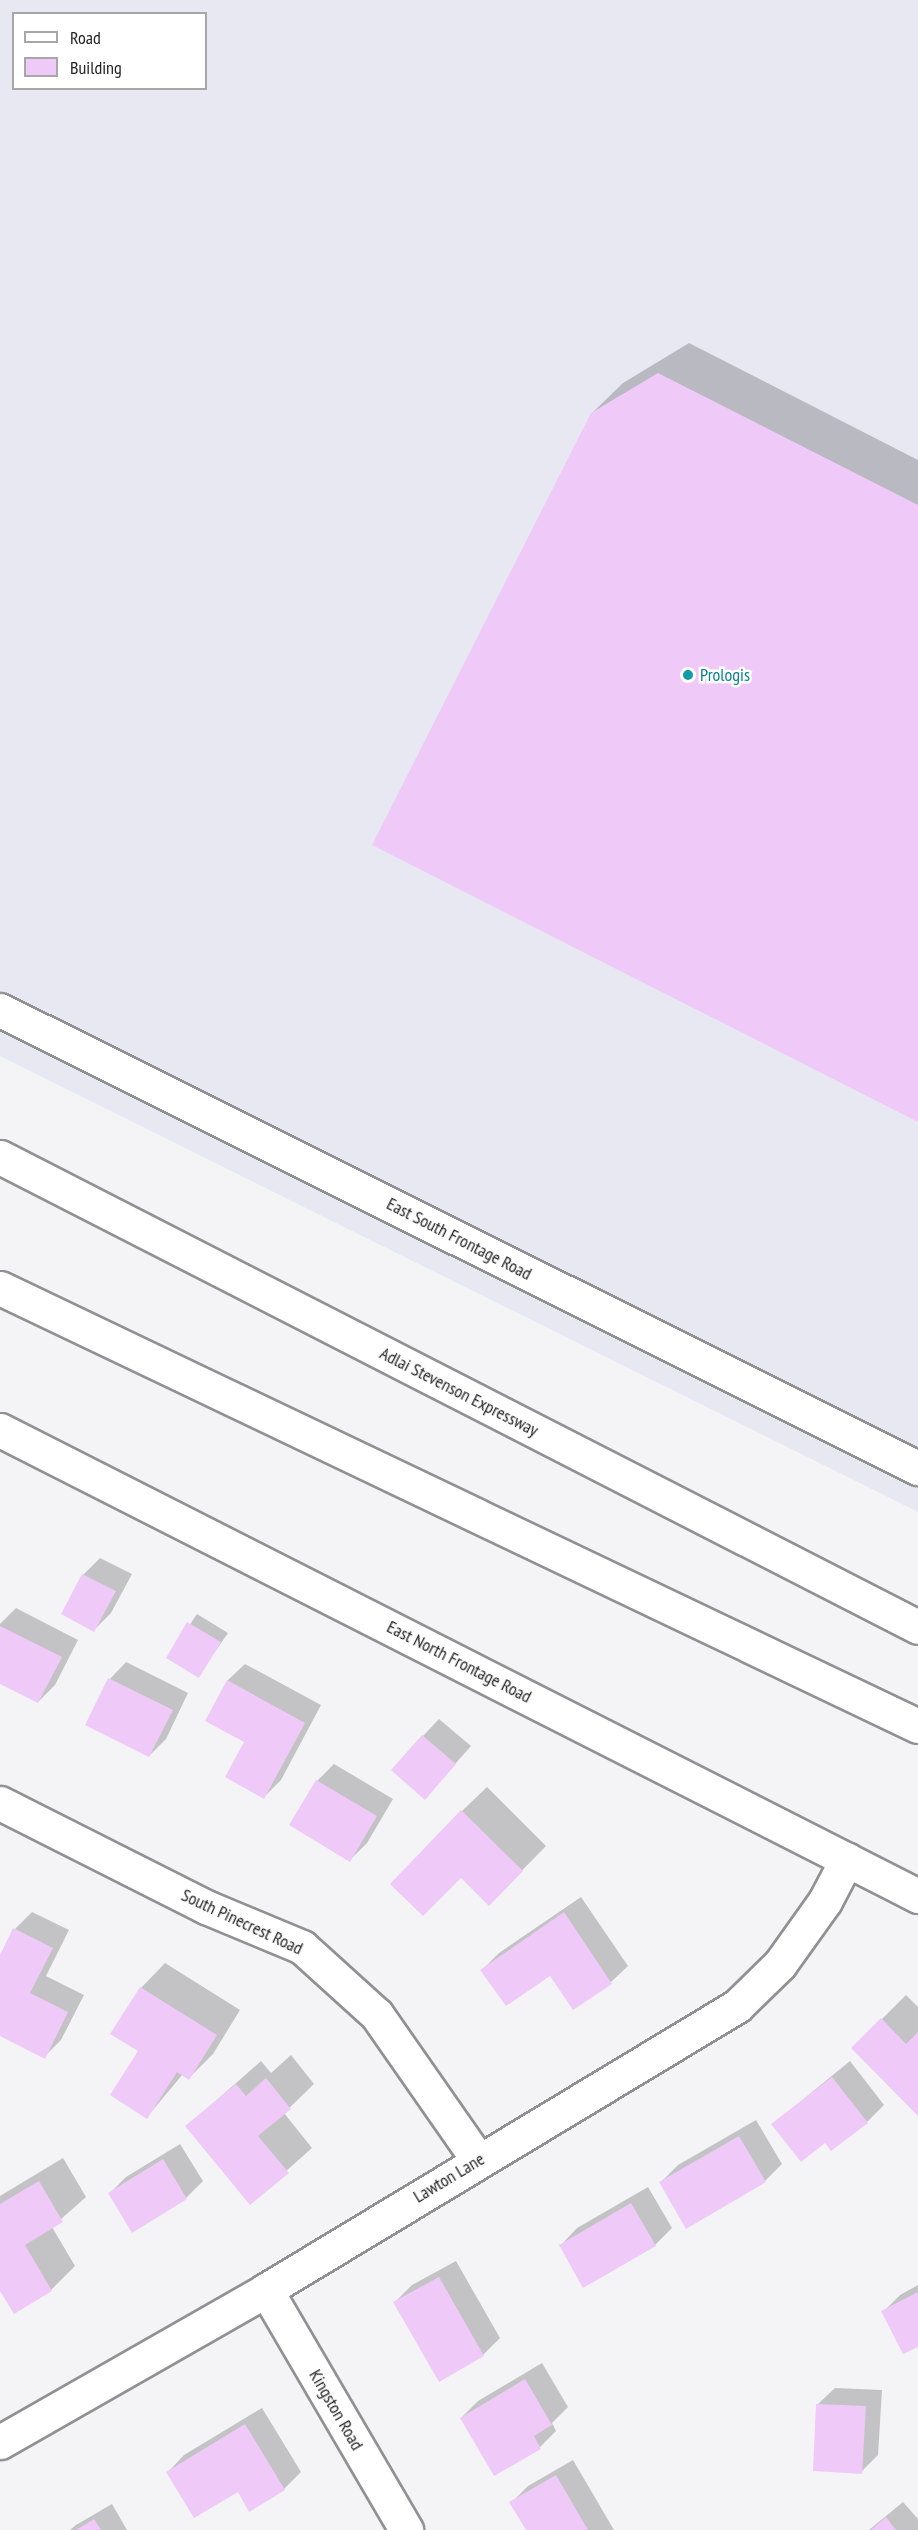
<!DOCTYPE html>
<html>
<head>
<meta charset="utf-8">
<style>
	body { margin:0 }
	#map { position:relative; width:918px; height:2530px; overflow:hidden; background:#f4f4f7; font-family:"PT Sans Narrow",sans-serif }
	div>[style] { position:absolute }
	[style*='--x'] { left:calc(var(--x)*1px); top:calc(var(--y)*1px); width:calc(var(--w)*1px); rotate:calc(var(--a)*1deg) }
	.built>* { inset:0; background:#e7e8f2 }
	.shadow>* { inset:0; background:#0003 }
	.building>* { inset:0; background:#efc9f7 }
	.roads { filter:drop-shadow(2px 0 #919194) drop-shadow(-2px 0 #919194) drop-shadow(0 2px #919194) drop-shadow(0 -2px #919194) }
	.street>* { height:33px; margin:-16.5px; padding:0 16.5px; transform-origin:16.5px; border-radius:16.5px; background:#fff }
	.secondary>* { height:33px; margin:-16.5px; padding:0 16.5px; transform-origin:16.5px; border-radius:16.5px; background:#fff }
	.highway>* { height:33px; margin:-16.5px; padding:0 16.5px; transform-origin:16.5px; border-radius:16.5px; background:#fff }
	.dots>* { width:16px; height:16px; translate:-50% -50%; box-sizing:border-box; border:3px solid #fff; border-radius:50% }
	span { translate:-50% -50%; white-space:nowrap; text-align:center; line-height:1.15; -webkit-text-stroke:5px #fff; paint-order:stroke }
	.culture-label { font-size:18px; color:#0d838f }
	.left { translate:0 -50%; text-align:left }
	.street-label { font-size:18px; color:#232324 }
	.legend { position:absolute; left:12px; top:12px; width:195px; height:78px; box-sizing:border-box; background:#fff; border:2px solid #a7a7a7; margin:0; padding:8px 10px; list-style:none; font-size:18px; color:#232324 }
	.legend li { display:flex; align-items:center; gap:12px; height:30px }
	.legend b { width:30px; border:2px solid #a7a7a7 }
</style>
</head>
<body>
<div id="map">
	<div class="built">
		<div style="clip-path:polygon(evenodd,0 0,918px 0,918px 1512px,0 1056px,0 0,14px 14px,206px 14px,206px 88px,14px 88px,14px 14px)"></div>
	</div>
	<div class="shadow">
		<div style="clip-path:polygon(689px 343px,918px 460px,918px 1121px,592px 413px,623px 383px)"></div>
		<div style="clip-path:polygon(100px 1558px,132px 1574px,111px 1613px,94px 1630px,83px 1575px)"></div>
		<div style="clip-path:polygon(16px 1608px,78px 1640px,55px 1685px,38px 1702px,0 1683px,0 1624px)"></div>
		<div style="clip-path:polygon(197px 1614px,228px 1633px,198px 1676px,168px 1657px)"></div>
		<div style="clip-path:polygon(126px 1662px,188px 1693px,166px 1739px,149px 1756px,110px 1679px)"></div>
		<div style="clip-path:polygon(245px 1664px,321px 1705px,281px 1780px,264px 1797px,246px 1742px,207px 1721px,228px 1680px)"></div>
		<div style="clip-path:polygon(439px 1719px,471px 1746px,425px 1798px,423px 1736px)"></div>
		<div style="clip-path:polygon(334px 1764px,393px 1799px,367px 1843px,350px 1860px,317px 1781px)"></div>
		<div style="clip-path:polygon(487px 1787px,546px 1846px,489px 1904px,462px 1811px)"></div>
		<div style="clip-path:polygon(581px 1897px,628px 1966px,611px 1982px,574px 2008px,550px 1974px,482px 1970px,499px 1953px)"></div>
		<div style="clip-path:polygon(32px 1912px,69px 1930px,46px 1976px,84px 1995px,61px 2040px,44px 2057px,0 2035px,0 1958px,15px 1929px)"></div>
		<div style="clip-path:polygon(165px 1963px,240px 2010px,213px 2054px,189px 2078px,183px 2074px,147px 2117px,140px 2051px,141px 1988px)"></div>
		<div style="clip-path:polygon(906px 1995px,918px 2007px,918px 2114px,853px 2048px)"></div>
		<div style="clip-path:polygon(291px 2055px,314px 2084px,284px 2113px,312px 2148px,250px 2203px,187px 2126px,261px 2061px,271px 2073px)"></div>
		<div style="clip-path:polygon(850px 2061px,884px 2105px,867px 2122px,826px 2141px,773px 2124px)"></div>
		<div style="clip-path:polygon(756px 2120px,782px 2164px,765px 2181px,661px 2182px,678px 2165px)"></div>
		<div style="clip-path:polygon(180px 2144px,203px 2181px,186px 2198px,110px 2193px,126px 2177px)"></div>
		<div style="clip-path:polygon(63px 2158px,86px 2197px,52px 2227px,75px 2266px,51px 2290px,0 2288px,0 2196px)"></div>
		<div style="clip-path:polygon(648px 2187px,672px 2228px,655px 2245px,561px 2245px,577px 2228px)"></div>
		<div style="clip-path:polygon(456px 2261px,500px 2338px,483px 2355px,395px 2302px,412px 2285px)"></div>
		<div style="clip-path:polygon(918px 2285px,918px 2345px,883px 2312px,900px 2295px)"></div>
		<div style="clip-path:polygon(542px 2363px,568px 2407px,552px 2423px,556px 2431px,540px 2447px,461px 2418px,478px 2401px)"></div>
		<div style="clip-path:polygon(835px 2388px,882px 2390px,878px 2455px,861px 2472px,818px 2404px)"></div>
		<div style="clip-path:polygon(262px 2408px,301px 2472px,284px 2489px,238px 2490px,168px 2472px,184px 2455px)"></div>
		<div style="clip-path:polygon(573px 2460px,614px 2530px,527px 2530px,511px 2503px,528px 2486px)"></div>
		<div style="clip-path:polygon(903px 2502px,918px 2519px,918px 2530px,869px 2530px)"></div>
		<div style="clip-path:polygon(112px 2504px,127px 2530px,70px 2530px,76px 2525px)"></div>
	</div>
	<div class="building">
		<div style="clip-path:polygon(658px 373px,918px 505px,918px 1122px,372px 845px,591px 413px)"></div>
		<div style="clip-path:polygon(82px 1574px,116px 1591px,94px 1632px,61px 1614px)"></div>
		<div style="clip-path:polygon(187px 1622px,221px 1642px,199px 1678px,166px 1658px)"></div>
		<div style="clip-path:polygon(0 1626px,62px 1657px,38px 1703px,0 1684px)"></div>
		<div style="clip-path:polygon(108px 1678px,173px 1710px,149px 1757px,85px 1725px)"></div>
		<div style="clip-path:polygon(227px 1680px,305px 1723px,264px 1799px,225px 1777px,244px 1742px,205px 1721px)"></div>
		<div style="clip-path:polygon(422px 1735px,456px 1764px,425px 1800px,391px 1770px)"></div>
		<div style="clip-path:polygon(316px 1780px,377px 1816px,350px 1862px,289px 1825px)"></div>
		<div style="clip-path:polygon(461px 1810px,523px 1871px,489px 1906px,461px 1878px,423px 1916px,390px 1884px)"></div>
		<div style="clip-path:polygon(564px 1912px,612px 1984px,573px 2010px,550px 1976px,506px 2006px,480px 1970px)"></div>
		<div style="clip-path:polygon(13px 1928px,53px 1948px,30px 1993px,68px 2012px,45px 2059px,0 2036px,0 1955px)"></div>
		<div style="clip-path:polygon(140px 1987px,217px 2035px,189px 2080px,177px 2072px,147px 2119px,110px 2095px,138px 2051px,110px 2034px)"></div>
		<div style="clip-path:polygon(881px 2018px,906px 2044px,918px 2032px,918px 2116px,851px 2048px)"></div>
		<div style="clip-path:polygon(832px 2077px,868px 2123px,831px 2151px,825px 2143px,801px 2162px,771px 2124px)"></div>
		<div style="clip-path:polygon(266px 2078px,291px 2109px,258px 2136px,289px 2173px,250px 2205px,185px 2126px,236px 2084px,246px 2096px)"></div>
		<div style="clip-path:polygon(739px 2136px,766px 2182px,686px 2229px,659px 2182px)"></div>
		<div style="clip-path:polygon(163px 2159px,187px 2199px,132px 2233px,108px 2193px)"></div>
		<div style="clip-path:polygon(39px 2181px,63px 2222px,25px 2245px,52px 2291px,14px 2314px,0 2291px,0 2204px)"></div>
		<div style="clip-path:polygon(631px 2203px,656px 2246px,583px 2288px,559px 2245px)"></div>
		<div style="clip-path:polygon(439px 2277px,484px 2356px,439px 2382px,393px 2302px)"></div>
		<div style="clip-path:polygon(918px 2292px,918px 2347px,903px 2354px,881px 2311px)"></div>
		<div style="clip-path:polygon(525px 2379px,552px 2425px,534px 2436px,541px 2449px,494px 2476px,460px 2418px)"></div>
		<div style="clip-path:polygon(816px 2404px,866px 2406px,862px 2474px,813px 2471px)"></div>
		<div style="clip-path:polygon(245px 2424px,285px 2490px,249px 2512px,238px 2492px,194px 2518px,166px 2472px)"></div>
		<div style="clip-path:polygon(556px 2475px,588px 2530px,526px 2530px,509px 2502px)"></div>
		<div style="clip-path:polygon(886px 2517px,896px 2530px,871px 2530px)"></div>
		<div style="clip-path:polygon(94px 2519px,101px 2530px,76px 2530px)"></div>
	</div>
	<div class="roads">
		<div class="street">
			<div style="--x:0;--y:1010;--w:1026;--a:26.52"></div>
			<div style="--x:0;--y:1803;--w:231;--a:26.8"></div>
			<div style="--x:206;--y:1907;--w:104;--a:22.6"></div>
			<div style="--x:302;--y:1947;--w:101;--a:42.2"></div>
			<div style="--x:377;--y:2015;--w:177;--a:55.1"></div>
			<div style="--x:266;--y:2290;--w:278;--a:59.7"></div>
			<div style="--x:0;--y:2442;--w:306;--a:-29.7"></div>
			<div style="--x:266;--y:2290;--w:550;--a:-31.09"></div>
			<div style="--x:737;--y:2006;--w:60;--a:-44.3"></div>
			<div style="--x:780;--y:1964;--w:77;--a:-54.5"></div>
			<div style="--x:825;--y:1901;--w:47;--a:-62.4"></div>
		</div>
		<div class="secondary">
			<div style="--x:0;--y:1430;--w:1030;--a:26.91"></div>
		</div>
		<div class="highway">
			<div style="--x:0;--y:1157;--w:1031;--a:27.11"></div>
			<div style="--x:0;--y:1288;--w:1017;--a:25.51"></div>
		</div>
	</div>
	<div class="dots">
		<div style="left:688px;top:675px;background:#0f9aa8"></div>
	</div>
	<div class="culture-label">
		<span class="left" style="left:700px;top:675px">Prologis</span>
	</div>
	<div class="street-label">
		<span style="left:459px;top:1239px;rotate:27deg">East South Frontage Road</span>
		<span style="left:459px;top:1392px;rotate:27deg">Adlai Stevenson Expressway</span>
		<span style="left:459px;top:1662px;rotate:27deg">East North Frontage Road</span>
		<span style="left:242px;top:1922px;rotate:25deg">South Pinecrest Road</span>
		<span style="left:449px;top:2178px;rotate:-31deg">Lawton Lane</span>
		<span style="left:336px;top:2410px;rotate:60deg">Kingston Road</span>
	</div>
	<ul class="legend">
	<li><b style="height:8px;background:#fff"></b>Road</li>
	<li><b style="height:16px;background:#efc9f7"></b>Building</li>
	</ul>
</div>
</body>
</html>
